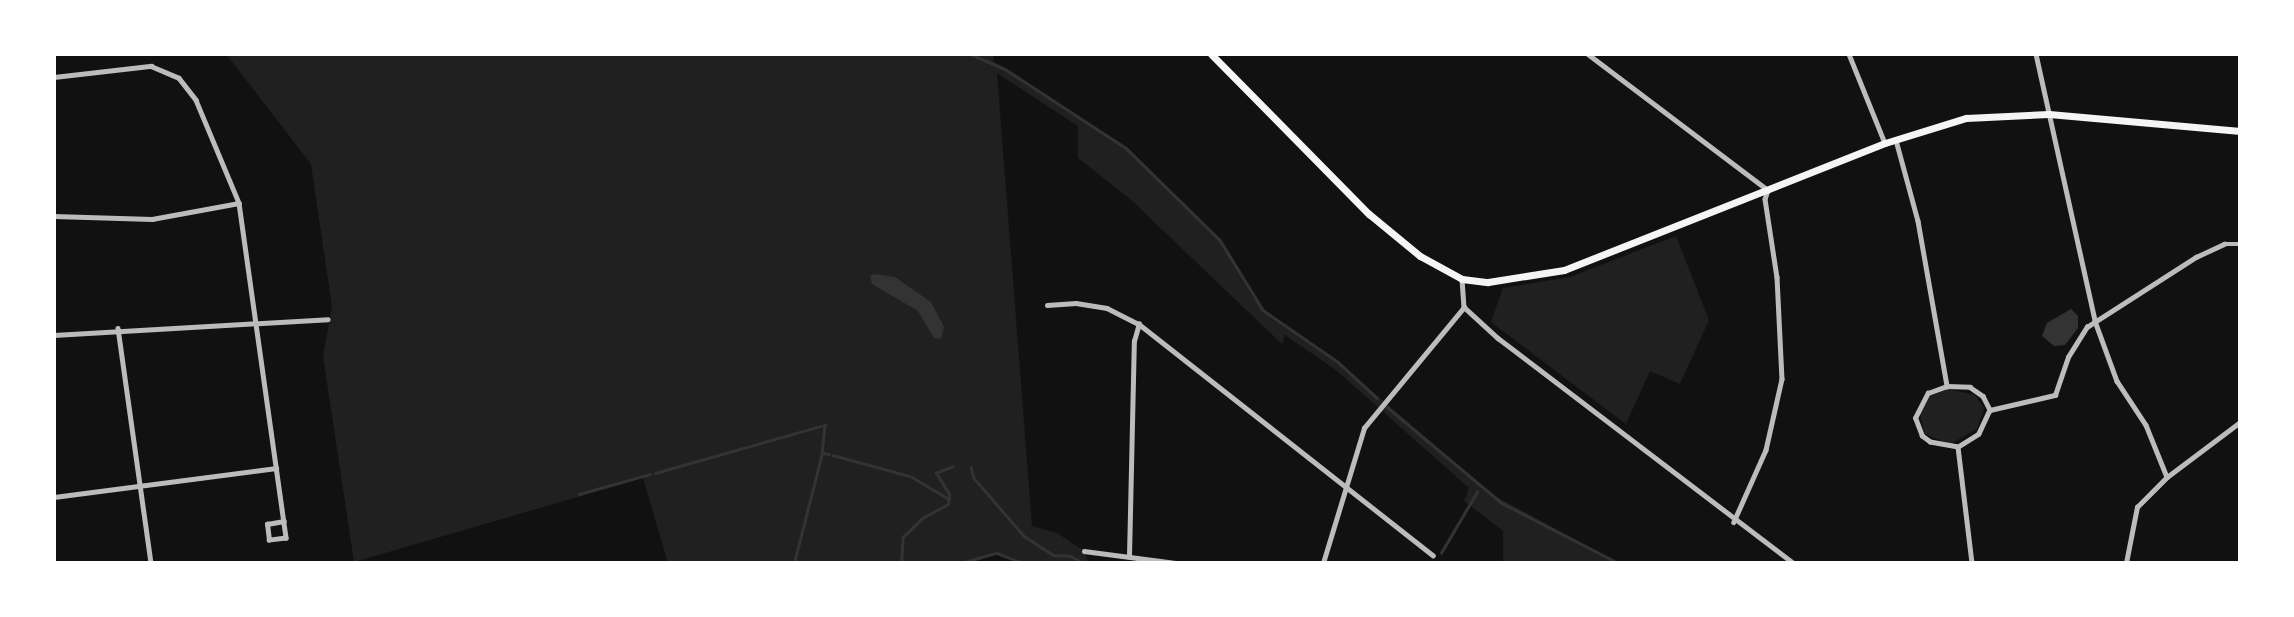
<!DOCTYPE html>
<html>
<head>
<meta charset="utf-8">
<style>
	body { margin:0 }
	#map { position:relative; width:2294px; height:617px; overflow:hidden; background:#111; font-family:Spectral,serif }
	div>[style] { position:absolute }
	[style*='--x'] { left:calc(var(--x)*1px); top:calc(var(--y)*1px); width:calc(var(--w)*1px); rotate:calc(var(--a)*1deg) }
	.green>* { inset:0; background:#202020 }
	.water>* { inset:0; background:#333 }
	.stream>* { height:2.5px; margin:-1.25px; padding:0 1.25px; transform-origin:1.25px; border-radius:1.25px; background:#333 }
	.minor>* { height:4.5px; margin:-2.25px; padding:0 2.25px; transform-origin:2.25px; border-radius:2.25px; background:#bcbcbc }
	.secondary>* { height:7px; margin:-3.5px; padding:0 3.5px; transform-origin:3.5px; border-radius:3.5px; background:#f5f5f5 }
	span { translate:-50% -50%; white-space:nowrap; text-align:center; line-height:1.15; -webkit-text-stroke:7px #fff; paint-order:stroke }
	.frame { position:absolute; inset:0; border:56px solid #fff; pointer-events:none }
</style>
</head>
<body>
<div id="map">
	<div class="green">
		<div style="clip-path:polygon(226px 54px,994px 54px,993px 61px,1130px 151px,1220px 240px,1253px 298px,1267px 313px,1338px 362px,1493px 495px,1618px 563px,1503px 563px,1503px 531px,1464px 501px,1469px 488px,1336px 370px,1285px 335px,1282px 344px,1129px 198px,1078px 158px,1078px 126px,997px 73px,1032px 526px,1057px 533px,1084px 551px,1089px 563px,1014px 563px,1013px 558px,997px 553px,961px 563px,668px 563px,643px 478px,354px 562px,323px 356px,332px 307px,311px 164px)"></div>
		<div style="clip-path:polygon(1676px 236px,1709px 320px,1680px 384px,1650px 371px,1626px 424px,1491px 322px,1503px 288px,1570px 277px)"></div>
		<div style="clip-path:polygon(1948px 389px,1975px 395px,1984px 408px,1977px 429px,1950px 444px,1925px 434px,1920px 414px,1930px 396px)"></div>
	</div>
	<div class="water">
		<div style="clip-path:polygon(874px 274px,895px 277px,931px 302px,944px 327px,941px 339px,934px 338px,918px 311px,872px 284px,870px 276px)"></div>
		<div style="clip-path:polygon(2071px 309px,2078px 316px,2078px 328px,2065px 345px,2054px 346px,2042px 336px,2047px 323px)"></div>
	</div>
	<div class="stream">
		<div style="--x:970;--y:54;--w:38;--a:23"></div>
		<div style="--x:1005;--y:69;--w:145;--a:33.1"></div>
		<div style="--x:1126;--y:148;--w:132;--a:44.4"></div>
		<div style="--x:1220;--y:240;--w:82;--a:58.4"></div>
		<div style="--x:1263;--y:310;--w:91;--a:34.7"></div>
		<div style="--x:1338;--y:362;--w:53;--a:42.7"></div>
		<div style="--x:1387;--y:407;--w:150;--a:39.9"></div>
		<div style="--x:1502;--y:503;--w:131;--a:27.3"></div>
		<div style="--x:833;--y:455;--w:79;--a:15.4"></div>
		<div style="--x:971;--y:467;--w:11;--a:75"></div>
		<div style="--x:974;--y:478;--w:77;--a:49.2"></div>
		<div style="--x:1024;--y:536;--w:35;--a:33"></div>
		<div style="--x:1053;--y:555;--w:18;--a:3"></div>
		<div style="--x:1071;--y:556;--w:14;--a:30"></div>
		<div style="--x:655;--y:473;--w:177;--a:-15.8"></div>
		<div style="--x:825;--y:425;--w:28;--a:96"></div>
		<div style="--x:912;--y:477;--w:43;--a:30.7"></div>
		<div style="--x:579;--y:494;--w:74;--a:-15.7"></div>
		<div style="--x:1441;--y:553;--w:71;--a:-59.5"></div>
		<div style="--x:794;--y:563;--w:114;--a:-75.7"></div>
		<div style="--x:822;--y:453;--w:7;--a:8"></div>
		<div style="--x:901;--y:563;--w:26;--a:-86"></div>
		<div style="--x:903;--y:537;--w:29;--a:-44"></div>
		<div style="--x:924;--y:517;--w:27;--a:-28"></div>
		<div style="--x:948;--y:504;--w:10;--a:-84"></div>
		<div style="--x:949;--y:494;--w:25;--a:-122"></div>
		<div style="--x:936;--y:473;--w:18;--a:-22"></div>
		<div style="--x:961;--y:563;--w:37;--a:-16"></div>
		<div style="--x:997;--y:553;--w:28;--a:21"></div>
	</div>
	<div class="minor">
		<div style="--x:1588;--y:54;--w:226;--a:37.1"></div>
		<div style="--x:1768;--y:190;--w:9;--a:108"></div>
		<div style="--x:1765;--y:199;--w:79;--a:81.3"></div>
		<div style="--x:1777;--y:277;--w:102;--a:87.2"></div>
		<div style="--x:1782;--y:379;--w:73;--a:102.7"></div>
		<div style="--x:1766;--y:450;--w:79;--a:114"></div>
		<div style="--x:1849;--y:54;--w:96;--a:68"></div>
		<div style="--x:2036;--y:54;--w:273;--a:77.5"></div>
		<div style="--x:2095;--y:321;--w:64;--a:69.9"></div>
		<div style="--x:2117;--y:381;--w:53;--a:56.6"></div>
		<div style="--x:2146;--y:425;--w:56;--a:68"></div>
		<div style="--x:54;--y:77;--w:98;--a:-6.5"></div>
		<div style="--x:151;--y:66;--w:30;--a:23"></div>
		<div style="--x:179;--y:78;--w:28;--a:52"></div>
		<div style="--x:196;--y:100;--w:112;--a:67.3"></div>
		<div style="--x:239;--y:203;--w:338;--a:82"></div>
		<div style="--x:286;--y:538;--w:17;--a:173"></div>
		<div style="--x:269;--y:540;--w:16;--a:-97"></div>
		<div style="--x:267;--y:524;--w:17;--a:-10"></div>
		<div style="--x:1896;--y:140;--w:84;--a:74.8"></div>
		<div style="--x:1918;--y:221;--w:168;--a:80"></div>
		<div style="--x:54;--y:216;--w:98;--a:1.8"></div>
		<div style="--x:152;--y:219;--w:88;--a:-10.4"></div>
		<div style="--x:1462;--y:279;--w:28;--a:86"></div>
		<div style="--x:1464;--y:307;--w:46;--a:42.4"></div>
		<div style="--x:1498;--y:338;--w:371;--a:37.3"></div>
		<div style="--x:1047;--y:305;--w:29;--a:-4"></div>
		<div style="--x:1076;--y:303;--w:31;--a:9"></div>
		<div style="--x:1107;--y:308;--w:36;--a:27"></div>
		<div style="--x:1139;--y:324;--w:374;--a:38.2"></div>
		<div style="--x:118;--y:328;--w:237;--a:82"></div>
		<div style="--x:54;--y:335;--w:274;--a:-3.3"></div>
		<div style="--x:1947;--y:386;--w:23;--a:2"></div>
		<div style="--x:1970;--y:387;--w:16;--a:35"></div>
		<div style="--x:1983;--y:396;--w:16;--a:63"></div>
		<div style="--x:1990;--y:410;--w:26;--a:115"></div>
		<div style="--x:1979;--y:434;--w:25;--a:148"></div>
		<div style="--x:1958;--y:447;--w:28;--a:-170"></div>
		<div style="--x:1930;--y:442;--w:10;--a:-143"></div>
		<div style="--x:1922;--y:436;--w:19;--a:-111"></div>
		<div style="--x:1915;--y:418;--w:28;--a:-63"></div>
		<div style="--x:1928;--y:393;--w:20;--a:-20"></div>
		<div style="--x:1990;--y:410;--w:67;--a:-13"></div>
		<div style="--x:2055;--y:395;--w:40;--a:-71.1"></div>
		<div style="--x:2068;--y:357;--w:36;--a:-58"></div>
		<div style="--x:2087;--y:327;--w:130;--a:-32.7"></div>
		<div style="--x:2196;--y:257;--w:31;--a:-25"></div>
		<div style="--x:2224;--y:244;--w:16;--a:0"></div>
		<div style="--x:1958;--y:447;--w:117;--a:83.1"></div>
		<div style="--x:54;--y:497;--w:224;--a:-7.4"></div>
		<div style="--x:1084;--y:551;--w:94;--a:7.4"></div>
		<div style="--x:1129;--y:556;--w:215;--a:-88.7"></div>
		<div style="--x:1134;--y:341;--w:18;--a:-74"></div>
		<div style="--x:1323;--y:563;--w:141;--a:-73.1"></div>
		<div style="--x:1364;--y:428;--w:157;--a:-50.4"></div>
		<div style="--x:2126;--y:563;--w:57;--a:-78.9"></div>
		<div style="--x:2137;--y:507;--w:42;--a:-45"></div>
		<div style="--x:2167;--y:477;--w:91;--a:-37"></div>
	</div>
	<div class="secondary">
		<div style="--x:1211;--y:54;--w:225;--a:45.4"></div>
		<div style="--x:1369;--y:214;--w:66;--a:39.5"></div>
		<div style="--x:1420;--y:256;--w:48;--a:28.7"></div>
		<div style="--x:1462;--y:279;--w:26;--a:7"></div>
		<div style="--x:1488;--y:282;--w:77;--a:-9"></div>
		<div style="--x:1564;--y:270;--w:345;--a:-21.6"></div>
		<div style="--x:1885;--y:143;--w:85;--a:-17.2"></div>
		<div style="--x:1966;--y:118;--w:83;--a:-2.8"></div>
		<div style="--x:2049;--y:114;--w:192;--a:5.1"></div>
	</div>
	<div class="frame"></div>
</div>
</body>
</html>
